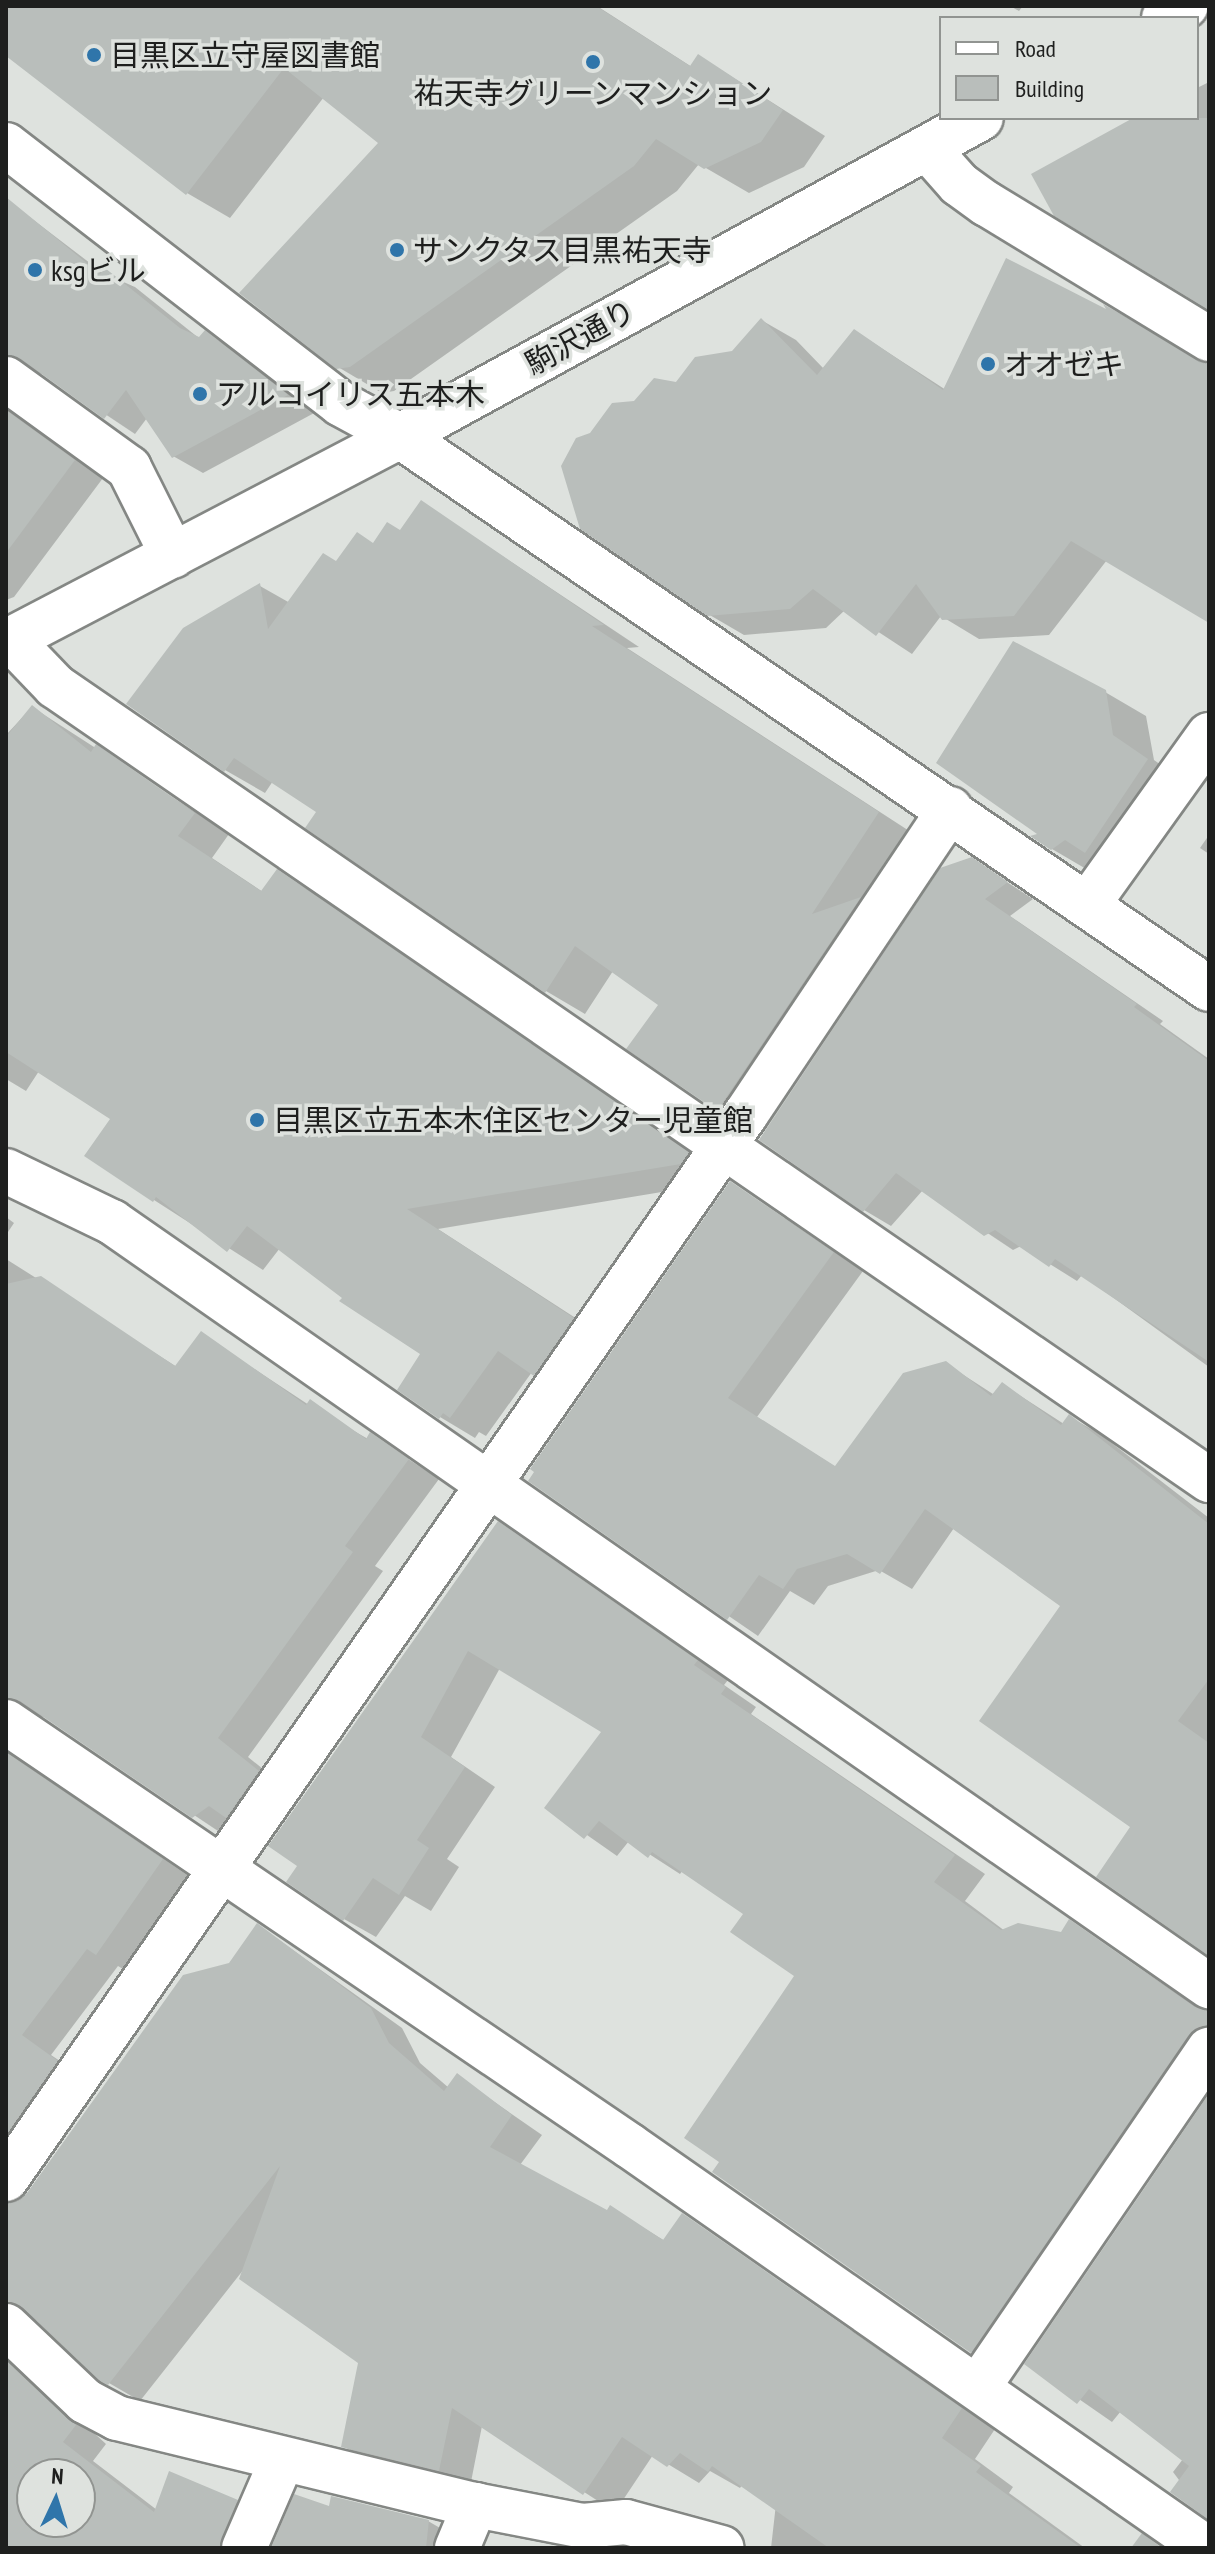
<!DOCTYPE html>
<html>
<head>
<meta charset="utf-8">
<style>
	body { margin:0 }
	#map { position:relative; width:1215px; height:2554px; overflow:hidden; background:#dee2de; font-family:"PT Sans Narrow","Noto Sans JP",sans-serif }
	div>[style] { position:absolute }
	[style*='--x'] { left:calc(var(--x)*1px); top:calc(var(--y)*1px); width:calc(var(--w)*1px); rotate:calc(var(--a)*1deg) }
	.shadow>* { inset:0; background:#0003 }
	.building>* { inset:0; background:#b9bebb }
	.roads { filter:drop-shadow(2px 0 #848784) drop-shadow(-2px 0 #848784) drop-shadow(0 2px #848784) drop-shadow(0 -2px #848784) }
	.minor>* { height:44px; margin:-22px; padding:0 22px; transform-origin:22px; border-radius:22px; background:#fff }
	.major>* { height:44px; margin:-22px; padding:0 22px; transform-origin:22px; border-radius:22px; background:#fff }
	.dots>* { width:22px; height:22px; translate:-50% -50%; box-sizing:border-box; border:4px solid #dee2de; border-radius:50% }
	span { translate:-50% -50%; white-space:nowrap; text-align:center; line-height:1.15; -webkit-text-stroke:7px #dee2de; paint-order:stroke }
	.poi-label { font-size:30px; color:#1e1f1e }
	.left { translate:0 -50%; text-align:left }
	.street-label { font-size:30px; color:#1e1f1e }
	.frame { position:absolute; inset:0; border:8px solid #1e1f1e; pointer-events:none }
	.legend { position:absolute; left:939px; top:16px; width:260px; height:104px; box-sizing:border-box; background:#dee2de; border:2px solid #919491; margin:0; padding:10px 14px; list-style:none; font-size:24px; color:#1e1f1e }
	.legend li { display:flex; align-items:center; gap:16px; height:40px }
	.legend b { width:40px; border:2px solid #919491 }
	.north { position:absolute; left:16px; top:2458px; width:80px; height:80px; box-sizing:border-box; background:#dee2de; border:2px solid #919491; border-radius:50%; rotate:4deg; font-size:22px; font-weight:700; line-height:32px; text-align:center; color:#1e1f1e }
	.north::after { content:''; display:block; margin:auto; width:28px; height:36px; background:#2f75aa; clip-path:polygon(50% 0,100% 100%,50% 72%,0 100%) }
</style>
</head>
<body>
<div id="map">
	<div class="shadow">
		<div style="clip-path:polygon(6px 6px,597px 6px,692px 67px,699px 56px,825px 136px,804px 167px,749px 193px,699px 164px,677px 191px,394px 391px,382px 393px,338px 367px,380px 142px,324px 97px,230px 218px,187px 193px,6px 53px)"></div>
		<div style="clip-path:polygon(1010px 6px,1023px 6px,1019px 11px)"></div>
		<div style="clip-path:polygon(1209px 82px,1209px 308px,1141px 118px,1197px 118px,1197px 88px)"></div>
		<div style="clip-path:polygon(6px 199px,103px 273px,135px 287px,200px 339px,205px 333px,235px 350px,316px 412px,203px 473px,173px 456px,147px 418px,135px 434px,45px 374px,25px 372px,13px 409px,103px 478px,14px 597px,6px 600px)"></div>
		<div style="clip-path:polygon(761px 320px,796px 340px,824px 369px,855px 331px,946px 390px,1209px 362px,1209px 620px,1107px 560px,1049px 635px,979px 639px,941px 616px,912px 654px,845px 610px,826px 628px,744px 635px,708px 614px,591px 435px,635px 403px,733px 353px)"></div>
		<div style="clip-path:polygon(421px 502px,639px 647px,627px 648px,917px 836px,758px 1133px,629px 1048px,661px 1005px,613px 971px,585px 1014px,546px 991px,319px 811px,273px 781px,265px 793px,225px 770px,260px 586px,290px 603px,337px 563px,401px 532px)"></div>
		<div style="clip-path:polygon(1105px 692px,1146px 716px,1154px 760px,1188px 784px,1093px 873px,1052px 849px,1041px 834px)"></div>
		<div style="clip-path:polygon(32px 707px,229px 834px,212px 858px,263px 892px,277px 872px,312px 892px,723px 1174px,716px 1183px,438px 1229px,608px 1339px,570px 1394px,532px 1372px,486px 1436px,479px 1432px,475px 1438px,440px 1417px,423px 1353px,280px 1248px,263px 1270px,154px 1200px,113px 1118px,39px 1071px,26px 1091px,6px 1079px,6px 735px)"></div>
		<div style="clip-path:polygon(1209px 835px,1209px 854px,1200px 848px)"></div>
		<div style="clip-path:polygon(971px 859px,1033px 899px,1010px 916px,1163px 1021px,1160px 1024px,1209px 1059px,1209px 1367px,1082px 1275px,1077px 1281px,1021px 1246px,1013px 1250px,923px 1190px,891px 1226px,864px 1210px)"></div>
		<div style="clip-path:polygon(731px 1183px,863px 1271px,757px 1417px,837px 1468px,945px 1363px,993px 1394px,1002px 1384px,1064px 1424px,1070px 1417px,1100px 1434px,1209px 1518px,1209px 1953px,1132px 1826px,1062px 1605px,954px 1528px,912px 1589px,879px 1570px,828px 1586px,814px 1605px,790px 1591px,758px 1636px,530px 1480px)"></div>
		<div style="clip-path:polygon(6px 1217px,14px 1223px,6px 1235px)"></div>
		<div style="clip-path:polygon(evenodd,6px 1259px,177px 1367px,201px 1334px,309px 1405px,368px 1439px,371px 1435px,439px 1479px,375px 1566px,383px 1571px,248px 1757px,289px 1790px,224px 1835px,47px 1717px,28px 1716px,14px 1752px,23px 1763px,193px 1879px,128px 1972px,118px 1966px,51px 2055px,88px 2080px,16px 2183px,15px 2201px,27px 2195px,230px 1964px,258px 1925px,402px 2028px,420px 2063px,449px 2088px,457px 2076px,542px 2135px,520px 2165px,607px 2212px,611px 2208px,665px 2241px,683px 2216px,995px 2429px,975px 2459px,1013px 2487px,1009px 2493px,1085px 2548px,771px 2548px,789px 2389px,757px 2464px,740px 2488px,710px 2471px,699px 2483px,653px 2455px,615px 2512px,482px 2426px,470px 2487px,375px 2464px,343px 2446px,360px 2362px,244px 2269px,140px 2401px,109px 2383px,40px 2321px,32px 2319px,18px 2327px,19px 2364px,106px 2444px,93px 2461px,157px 2510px,237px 2502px,268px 2519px,257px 2548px,6px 2548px,6px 1259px,32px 2474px,80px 2474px,80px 2522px,32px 2522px,32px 2474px)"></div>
		<div style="clip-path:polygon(499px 1524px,728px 1680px,724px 1685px,756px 1707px,751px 1714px,985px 1874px,965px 1901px,1005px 1931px,1062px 1934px,1070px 1922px,1209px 2015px,1209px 2074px,1003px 2370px,972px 2352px,722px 2162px,797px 1975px,746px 1913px,683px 1870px,680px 1874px,629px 1841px,617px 1856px,547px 1807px,604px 1732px,500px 1668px,451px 1757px,495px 1787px,447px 1859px,459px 1867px,431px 1911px,405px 1896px,376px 1937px,344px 1919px)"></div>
		<div style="clip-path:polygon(1209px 2094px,1209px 2520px,1173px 2472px,1183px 2459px,1121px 2411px,1112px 2422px,1027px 2363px)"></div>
		<div style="clip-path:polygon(331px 2508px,428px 2521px,459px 2539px,456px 2548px,271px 2548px)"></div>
	</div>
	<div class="building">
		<div style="clip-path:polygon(6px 6px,596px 6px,690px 66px,698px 54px,783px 110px,761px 142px,704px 169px,656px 139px,634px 166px,350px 367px,336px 369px,239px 293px,378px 143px,284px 68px,186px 195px,6px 56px)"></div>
		<div style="clip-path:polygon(1133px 118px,1209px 118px,1209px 310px,1054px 216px,1031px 174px)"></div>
		<div style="clip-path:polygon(6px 197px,100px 274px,105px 268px,180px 328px,199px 337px,205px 330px,288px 395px,172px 458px,126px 390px,104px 419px,21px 359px,6px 354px)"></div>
		<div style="clip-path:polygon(1006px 258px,1106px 309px,1103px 304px,1209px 364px,1209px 623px,1071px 541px,1014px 616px,942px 620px,916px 584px,876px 636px,813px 589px,790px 609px,707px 616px,580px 529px,561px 466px,576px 438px,590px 433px,612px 403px,634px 401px,654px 378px,676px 382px,695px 357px,732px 351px,761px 318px,817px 375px,854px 329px,943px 390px)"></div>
		<div style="clip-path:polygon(6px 410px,75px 460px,6px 553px)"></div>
		<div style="clip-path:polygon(421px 500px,604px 625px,592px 626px,879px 812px,812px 914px,861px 897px,717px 1111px,626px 1049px,658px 1005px,575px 946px,545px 993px,305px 828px,316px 812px,234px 758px,224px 772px,126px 704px,183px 628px,260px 583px,268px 629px,323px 553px,336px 561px,357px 532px,373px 543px,387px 522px,400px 530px)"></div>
		<div style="clip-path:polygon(1013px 641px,1106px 690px,1113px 735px,1148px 759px,1085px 853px,1065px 840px,1051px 850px,1030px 836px,1037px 834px,936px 763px)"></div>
		<div style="clip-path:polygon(32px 705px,91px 752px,96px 744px,195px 813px,178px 836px,261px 891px,277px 869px,689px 1152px,681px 1164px,407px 1209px,574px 1318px,534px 1376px,498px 1351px,450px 1418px,443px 1413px,439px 1419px,397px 1390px,420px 1354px,339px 1301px,342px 1298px,247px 1226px,227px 1252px,156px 1197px,153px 1202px,84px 1156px,110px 1119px,6px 1052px,6px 737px)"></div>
		<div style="clip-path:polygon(972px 857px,1008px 882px,985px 899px,1137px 1004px,1134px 1007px,1209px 1061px,1209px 1362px,1055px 1259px,1049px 1267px,995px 1230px,984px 1236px,896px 1173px,863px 1212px,759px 1140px,940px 868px)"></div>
		<div style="clip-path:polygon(730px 1181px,834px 1252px,728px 1398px,835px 1466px,903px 1373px,946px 1361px,991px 1396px,1002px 1382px,1061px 1425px,1069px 1414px,1209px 1524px,1209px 1679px,1178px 1721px,1209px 1743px,1209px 1956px,1096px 1877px,1130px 1827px,979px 1721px,1060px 1606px,925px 1509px,880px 1574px,847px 1554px,797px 1569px,783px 1589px,759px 1575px,727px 1620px,528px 1481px,534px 1472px,530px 1469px)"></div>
		<div style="clip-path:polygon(41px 1276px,175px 1366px,201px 1331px,306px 1405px,310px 1399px,366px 1439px,370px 1432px,409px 1459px,345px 1546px,353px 1552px,218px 1738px,259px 1771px,226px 1818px,209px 1806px,192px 1818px,20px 1701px,6px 1697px,6px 1284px)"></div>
		<div style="clip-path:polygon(498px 1521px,698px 1660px,694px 1665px,726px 1687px,721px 1694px,955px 1855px,934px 1882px,1001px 1930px,1018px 1923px,1061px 1932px,1069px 1919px,1195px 2007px,1209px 2011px,1209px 2025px,1188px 2036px,971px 2353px,712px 2172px,719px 2162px,684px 2138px,794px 1976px,730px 1932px,743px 1914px,652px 1852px,648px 1858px,599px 1821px,584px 1839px,544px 1808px,601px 1732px,468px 1651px,421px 1737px,465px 1767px,417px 1840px,429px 1848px,399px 1895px,373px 1878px,343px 1921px,286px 1882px,297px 1866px,268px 1846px)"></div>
		<div style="clip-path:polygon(6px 1752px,163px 1859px,96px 1955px,87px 1949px,22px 2035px,58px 2061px,6px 2135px)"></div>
		<div style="clip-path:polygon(257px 1923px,371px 2008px,389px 2043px,444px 2091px,457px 2073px,512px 2115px,490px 2147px,607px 2210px,610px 2205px,663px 2240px,682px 2213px,962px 2408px,942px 2438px,981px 2466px,976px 2472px,1081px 2548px,829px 2548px,712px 2466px,708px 2472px,680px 2453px,667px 2467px,622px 2437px,583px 2495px,452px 2408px,439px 2471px,341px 2447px,358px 2363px,239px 2279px,280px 2166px,108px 2385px,100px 2381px,23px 2308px,6px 2302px,6px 2204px,27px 2193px,183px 1975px,229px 1963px)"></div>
		<div style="clip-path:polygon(1209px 2094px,1209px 2520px,1170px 2492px,1189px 2466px,1089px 2389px,1077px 2404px,1024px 2364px)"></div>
		<div style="clip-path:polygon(evenodd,6px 2360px,76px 2425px,63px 2442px,154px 2512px,169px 2471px,238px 2500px,219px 2548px,6px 2548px,6px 2360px,32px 2474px,80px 2474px,80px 2522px,32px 2522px,32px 2474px)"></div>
		<div style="clip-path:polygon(294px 2494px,329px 2506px,331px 2496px,429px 2520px,426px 2548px,271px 2548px)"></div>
		<div style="clip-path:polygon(1142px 2533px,1162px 2548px,1131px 2548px)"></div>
	</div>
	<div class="roads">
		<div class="minor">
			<div style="--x:6;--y:145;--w:423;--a:37.7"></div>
			<div style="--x:341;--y:404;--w:67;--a:28.5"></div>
			<div style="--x:400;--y:436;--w:980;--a:34.35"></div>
			<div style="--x:927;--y:148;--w:48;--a:48.4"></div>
			<div style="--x:959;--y:184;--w:34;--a:36"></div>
			<div style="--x:987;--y:204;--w:260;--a:31.3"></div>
			<div style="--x:6;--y:379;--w:152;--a:35.9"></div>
			<div style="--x:129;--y:468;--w:98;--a:63.4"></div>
			<div style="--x:10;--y:639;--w:65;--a:46.2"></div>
			<div style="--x:55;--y:686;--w:1401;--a:34.53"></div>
			<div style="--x:1088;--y:904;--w:208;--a:-54.4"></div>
			<div style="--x:6;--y:1171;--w:118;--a:25.7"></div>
			<div style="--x:112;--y:1222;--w:1337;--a:34.86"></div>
			<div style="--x:6;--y:1722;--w:754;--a:34.2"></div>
			<div style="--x:630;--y:2146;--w:702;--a:34.91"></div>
			<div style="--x:6;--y:2179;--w:1297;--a:-55.21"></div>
			<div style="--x:746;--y:1114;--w:367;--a:-56.2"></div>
			<div style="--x:6;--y:2326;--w:109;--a:43.5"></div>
			<div style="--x:85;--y:2401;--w:36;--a:28"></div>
			<div style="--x:117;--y:2418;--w:368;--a:13.7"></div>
			<div style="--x:475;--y:2505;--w:110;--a:11"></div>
			<div style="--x:583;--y:2526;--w:43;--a:-5.3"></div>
			<div style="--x:626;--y:2522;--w:99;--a:15.2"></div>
			<div style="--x:978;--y:2387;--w:409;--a:-55.6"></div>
			<div style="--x:244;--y:2548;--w:96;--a:-66.6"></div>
			<div style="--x:457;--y:2548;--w:47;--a:-67.3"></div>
		</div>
		<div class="major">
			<div style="--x:1164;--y:18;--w:25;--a:-29"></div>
			<div style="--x:6;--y:642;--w:445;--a:-27.6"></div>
			<div style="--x:400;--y:436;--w:662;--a:-28.69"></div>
		</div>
	</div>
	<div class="dots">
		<div style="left:94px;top:55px;background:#2f75aa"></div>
		<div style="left:593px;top:62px;background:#2f75aa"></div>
		<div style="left:397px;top:250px;background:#2f75aa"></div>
		<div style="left:35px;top:270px;background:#2f75aa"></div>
		<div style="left:988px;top:364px;background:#2f75aa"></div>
		<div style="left:200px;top:394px;background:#2f75aa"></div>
		<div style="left:257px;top:1120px;background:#2f75aa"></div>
	</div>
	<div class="poi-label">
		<span class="left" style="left:110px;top:55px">目黒区立守屋図書館</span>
		<span style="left:593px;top:93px">祐天寺グリーンマンション</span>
		<span class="left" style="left:413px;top:250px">サンクタス目黒祐天寺</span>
		<span class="left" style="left:51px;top:270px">ksgビル</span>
		<span class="left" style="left:1004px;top:364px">オオゼキ</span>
		<span class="left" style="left:216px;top:394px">アルコイリス五本木</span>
		<span class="left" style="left:273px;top:1120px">目黒区立五本木住区センター児童館</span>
	</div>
	<div class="street-label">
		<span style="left:580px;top:337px;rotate:-29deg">駒沢通り</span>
	</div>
	<div class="frame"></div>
	<ul class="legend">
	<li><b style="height:10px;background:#fff"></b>Road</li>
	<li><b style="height:22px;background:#b9bebb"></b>Building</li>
	</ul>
	<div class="north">N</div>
</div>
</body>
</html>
